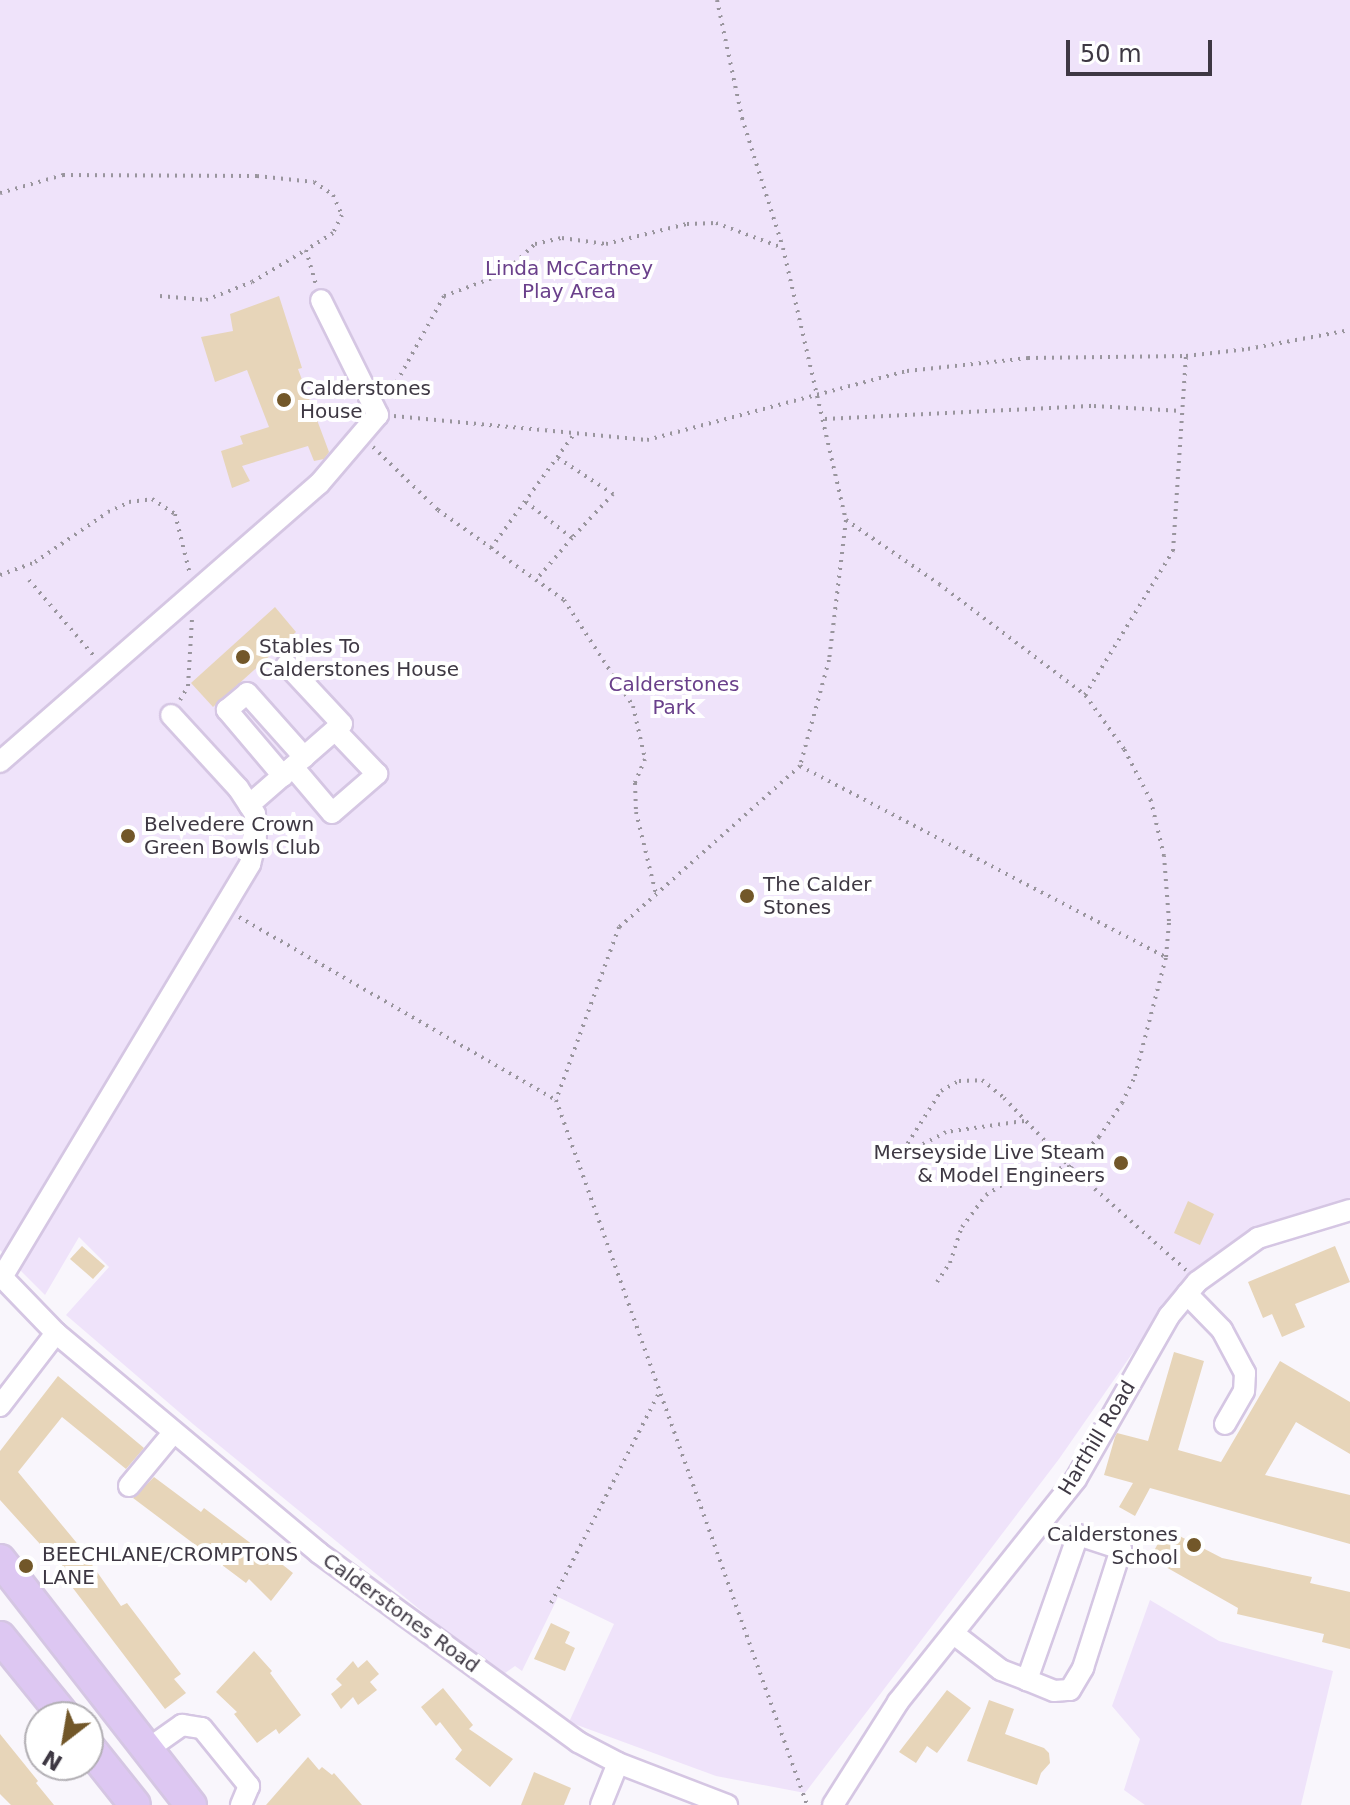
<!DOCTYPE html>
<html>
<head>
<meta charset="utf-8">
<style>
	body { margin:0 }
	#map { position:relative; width:1350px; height:1805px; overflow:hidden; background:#f9f6fc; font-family:"DejaVu Sans",sans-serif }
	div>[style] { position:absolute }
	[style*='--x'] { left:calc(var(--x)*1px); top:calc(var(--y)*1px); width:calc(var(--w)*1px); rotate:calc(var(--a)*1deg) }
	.green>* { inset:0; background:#efe3fa }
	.building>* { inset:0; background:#e7d5b9 }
	.path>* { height:4px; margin-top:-2px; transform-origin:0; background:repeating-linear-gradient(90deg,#99959d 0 2px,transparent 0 8px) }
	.roads { filter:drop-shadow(2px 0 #d5c6e3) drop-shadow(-2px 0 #d5c6e3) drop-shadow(0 2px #d5c6e3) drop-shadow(0 -2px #d5c6e3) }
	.minor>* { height:20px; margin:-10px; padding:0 10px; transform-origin:10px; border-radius:10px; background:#fff }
	.highway>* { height:30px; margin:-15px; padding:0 15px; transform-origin:15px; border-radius:15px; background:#ddc7f2 }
	.dots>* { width:22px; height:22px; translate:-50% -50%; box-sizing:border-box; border:4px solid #fff; border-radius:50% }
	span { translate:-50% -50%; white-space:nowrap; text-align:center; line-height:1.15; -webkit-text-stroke:8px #fff; paint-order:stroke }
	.park-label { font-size:20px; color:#6a408b }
	.poi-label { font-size:20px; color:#3e3843 }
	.left { translate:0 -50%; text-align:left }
	.right { translate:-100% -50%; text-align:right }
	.street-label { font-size:20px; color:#3e3843 }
	.north { position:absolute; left:24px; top:1701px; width:80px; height:80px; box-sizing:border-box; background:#fff; border:2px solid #b2afb4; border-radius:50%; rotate:211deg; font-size:22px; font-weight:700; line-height:32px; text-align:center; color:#3e3843 }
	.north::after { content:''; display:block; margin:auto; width:28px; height:36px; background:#725729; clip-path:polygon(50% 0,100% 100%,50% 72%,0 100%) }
	.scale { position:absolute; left:1066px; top:40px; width:146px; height:36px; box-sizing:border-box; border:4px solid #3e3843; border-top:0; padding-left:10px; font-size:24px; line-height:28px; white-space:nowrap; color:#3e3843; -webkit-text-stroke:6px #fff; paint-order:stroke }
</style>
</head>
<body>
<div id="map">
	<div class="green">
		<div style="clip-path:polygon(0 0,1350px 0,1350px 1200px,1258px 1228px,1161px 1312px,1059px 1459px,805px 1793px,716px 1776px,569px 1722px,614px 1624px,558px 1597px,522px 1671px,515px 1666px,501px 1676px,193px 1424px,66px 1315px,109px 1267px,79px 1237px,45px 1295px,0 1250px)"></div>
		<div style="clip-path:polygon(1150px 1600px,1219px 1641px,1333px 1671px,1301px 1805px,1145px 1805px,1124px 1790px,1140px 1739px,1112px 1706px)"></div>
	</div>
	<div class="building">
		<div style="clip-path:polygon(279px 296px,302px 368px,298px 369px,329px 452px,324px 459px,314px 461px,308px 446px,242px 466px,250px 481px,232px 488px,221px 451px,243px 444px,240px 436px,269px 427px,247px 370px,215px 382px,201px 337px,233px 331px,230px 314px)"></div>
		<div style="clip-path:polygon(275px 607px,296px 632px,213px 707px,191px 683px)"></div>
		<div style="clip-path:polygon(1188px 1201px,1214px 1214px,1200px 1245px,1174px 1233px)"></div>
		<div style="clip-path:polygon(82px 1246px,105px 1266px,93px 1279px,70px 1259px)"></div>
		<div style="clip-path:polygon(1335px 1246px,1350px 1282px,1295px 1304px,1305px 1327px,1282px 1337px,1272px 1314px,1263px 1318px,1248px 1282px)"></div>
		<div style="clip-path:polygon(1174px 1352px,1204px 1361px,1178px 1450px,1221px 1462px,1280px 1361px,1350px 1402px,1350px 1454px,1296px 1422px,1265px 1475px,1350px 1495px,1350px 1544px,1150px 1488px,1135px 1516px,1119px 1507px,1133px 1483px,1104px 1475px,1115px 1437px,1117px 1433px,1148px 1441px)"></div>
		<div style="clip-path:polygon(58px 1376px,144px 1448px,126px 1469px,62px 1417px,18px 1472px,76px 1542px,121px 1606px,127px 1603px,181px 1674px,174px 1679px,186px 1693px,165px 1709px,66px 1579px,69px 1576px,0 1500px,0 1451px)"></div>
		<div style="clip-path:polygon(154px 1477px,201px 1512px,204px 1508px,257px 1548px,259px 1546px,293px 1573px,271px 1601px,249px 1579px,246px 1583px,133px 1498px)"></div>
		<div style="clip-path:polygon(1166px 1529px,1222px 1558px,1312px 1577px,1310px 1583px,1350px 1592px,1350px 1649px,1322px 1642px,1324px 1634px,1237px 1614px,1238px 1608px,1150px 1558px)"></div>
		<div style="clip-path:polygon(551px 1623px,570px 1632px,565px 1643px,575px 1648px,565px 1671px,534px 1659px)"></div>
		<div style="clip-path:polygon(254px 1651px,272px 1671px,270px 1673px,301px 1715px,279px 1734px,276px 1729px,257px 1743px,234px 1714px,237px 1712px,216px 1692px)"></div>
		<div style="clip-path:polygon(367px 1660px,379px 1674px,370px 1682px,377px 1690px,358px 1705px,353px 1697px,341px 1709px,331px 1694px,342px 1685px,336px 1679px,353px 1661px,358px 1668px)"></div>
		<div style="clip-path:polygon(443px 1688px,473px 1725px,469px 1729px,513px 1759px,490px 1787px,455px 1759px,462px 1750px,440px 1722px,436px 1726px,421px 1707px)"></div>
		<div style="clip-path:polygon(947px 1690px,971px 1708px,937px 1753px,927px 1746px,916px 1763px,899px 1752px)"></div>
		<div style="clip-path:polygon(989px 1700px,1014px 1709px,1005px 1734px,1044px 1748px,1049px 1753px,1050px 1763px,1041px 1773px,1037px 1785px,967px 1761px)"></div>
		<div style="clip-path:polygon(0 1734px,38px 1781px,36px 1783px,54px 1805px,11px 1805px,0 1794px)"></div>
		<div style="clip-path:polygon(308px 1757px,319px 1770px,322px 1767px,332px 1775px,334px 1773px,362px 1805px,266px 1805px)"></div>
		<div style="clip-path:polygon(534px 1772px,571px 1788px,564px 1805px,521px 1805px)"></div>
	</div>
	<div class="path">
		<div style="--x:717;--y:0;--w:121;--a:78"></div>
		<div style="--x:742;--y:118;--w:136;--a:72.5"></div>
		<div style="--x:783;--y:248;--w:279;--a:77"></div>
		<div style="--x:846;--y:520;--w:141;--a:96.9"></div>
		<div style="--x:829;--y:660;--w:110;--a:105.3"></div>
		<div style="--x:800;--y:766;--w:242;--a:138.3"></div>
		<div style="--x:619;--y:927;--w:184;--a:110"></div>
		<div style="--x:556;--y:1100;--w:748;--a:70.4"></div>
		<div style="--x:0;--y:193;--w:66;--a:-15.9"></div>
		<div style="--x:63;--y:175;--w:194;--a:0.3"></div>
		<div style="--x:257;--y:176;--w:57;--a:6"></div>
		<div style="--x:314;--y:182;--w:23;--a:34"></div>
		<div style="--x:333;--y:195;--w:22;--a:66"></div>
		<div style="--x:342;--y:215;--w:20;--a:117"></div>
		<div style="--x:333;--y:233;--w:32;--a:148"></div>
		<div style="--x:306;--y:250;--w:35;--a:74"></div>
		<div style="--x:160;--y:296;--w:46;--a:5"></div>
		<div style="--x:206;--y:300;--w:49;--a:-21.4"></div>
		<div style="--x:252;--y:282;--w:63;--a:-30.7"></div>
		<div style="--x:389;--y:396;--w:114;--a:-61.2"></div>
		<div style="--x:444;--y:296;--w:63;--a:-20.4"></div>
		<div style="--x:503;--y:274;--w:44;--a:-43.2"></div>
		<div style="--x:535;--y:244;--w:28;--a:-13"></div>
		<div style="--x:562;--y:238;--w:44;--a:7.8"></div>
		<div style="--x:606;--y:244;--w:83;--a:-13.9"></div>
		<div style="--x:687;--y:224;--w:29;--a:-2"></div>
		<div style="--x:716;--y:223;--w:72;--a:20.5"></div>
		<div style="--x:394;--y:416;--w:254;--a:5.4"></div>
		<div style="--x:647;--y:440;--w:269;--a:-14.9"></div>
		<div style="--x:907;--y:371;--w:122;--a:-6.1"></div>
		<div style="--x:1028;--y:358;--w:158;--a:-0.7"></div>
		<div style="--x:1186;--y:356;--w:62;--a:-6.4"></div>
		<div style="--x:1248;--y:349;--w:104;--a:-10.6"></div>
		<div style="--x:825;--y:419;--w:269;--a:-2.8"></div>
		<div style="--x:1094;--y:406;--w:88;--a:3.3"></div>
		<div style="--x:373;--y:447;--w:91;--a:44.1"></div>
		<div style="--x:438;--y:510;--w:155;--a:35.5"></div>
		<div style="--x:564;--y:600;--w:126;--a:56.9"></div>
		<div style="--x:633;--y:706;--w:54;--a:77.2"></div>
		<div style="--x:645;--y:759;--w:26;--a:113"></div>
		<div style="--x:635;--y:783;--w:29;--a:88"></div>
		<div style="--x:636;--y:812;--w:84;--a:76.3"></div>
		<div style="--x:558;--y:458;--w:66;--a:33.2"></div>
		<div style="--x:613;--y:494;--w:60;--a:133"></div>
		<div style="--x:526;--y:502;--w:58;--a:38"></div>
		<div style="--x:572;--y:538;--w:55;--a:130.6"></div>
		<div style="--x:846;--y:520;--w:113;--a:34.5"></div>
		<div style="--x:939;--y:584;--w:183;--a:37.2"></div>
		<div style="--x:491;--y:548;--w:141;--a:-53.9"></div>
		<div style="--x:0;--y:575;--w:37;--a:-20"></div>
		<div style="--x:35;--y:562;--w:88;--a:-34.4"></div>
		<div style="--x:108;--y:512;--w:23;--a:-25"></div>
		<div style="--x:129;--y:502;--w:23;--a:-7"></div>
		<div style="--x:152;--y:499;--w:27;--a:33"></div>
		<div style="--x:175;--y:514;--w:62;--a:76"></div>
		<div style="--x:29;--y:580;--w:100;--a:49.5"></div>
		<div style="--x:180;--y:700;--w:16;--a:-60"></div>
		<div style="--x:188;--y:686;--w:68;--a:-86.6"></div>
		<div style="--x:800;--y:766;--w:413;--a:27.6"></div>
		<div style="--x:239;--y:917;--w:366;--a:30"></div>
		<div style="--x:1024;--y:1121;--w:79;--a:172"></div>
		<div style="--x:946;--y:1132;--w:53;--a:152"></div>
		<div style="--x:899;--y:1157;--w:78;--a:-57.5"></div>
		<div style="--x:941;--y:1091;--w:21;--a:-29"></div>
		<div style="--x:959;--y:1081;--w:23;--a:-2"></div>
		<div style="--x:982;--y:1080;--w:28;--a:39"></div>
		<div style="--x:1004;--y:1098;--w:95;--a:46.3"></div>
		<div style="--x:1186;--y:1270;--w:155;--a:-138.4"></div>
		<div style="--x:1070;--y:1167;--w:42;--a:-46"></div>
		<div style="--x:1099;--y:1137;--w:41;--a:-55.9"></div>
		<div style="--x:1122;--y:1103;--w:30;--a:-64"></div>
		<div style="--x:1135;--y:1076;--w:123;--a:-75.4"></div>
		<div style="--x:1166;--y:957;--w:36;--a:-85"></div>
		<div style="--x:1169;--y:921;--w:65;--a:-94.4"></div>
		<div style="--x:1164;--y:856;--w:57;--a:-103.3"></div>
		<div style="--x:1151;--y:801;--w:59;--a:-117.4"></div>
		<div style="--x:1124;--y:749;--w:67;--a:-125.8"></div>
		<div style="--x:1085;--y:695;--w:169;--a:-58.6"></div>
		<div style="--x:1173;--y:551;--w:195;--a:-86.2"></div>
		<div style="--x:937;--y:1282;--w:23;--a:-56"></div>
		<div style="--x:950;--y:1263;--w:38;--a:-72"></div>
		<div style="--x:962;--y:1227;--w:40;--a:-53"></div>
		<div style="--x:986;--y:1195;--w:40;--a:-32"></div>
		<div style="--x:1020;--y:1174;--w:50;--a:-8"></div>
		<div style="--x:551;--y:1603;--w:234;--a:-62.8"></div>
	</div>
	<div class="roads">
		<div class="minor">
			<div style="--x:0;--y:762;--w:423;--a:-41.1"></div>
			<div style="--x:319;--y:484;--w:91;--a:-49.5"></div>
			<div style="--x:378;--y:415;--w:128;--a:-116.4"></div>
			<div style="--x:293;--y:767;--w:60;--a:49.7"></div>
			<div style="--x:332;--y:813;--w:60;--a:-40.9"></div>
			<div style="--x:377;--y:774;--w:59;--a:-133.6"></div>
			<div style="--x:283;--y:776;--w:87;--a:-130.3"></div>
			<div style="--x:227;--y:710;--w:26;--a:-40"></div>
			<div style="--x:247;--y:693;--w:86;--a:48.3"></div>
			<div style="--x:249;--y:805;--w:123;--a:-41.1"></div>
			<div style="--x:342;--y:724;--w:81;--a:-133"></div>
			<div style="--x:0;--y:1275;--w:81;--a:46"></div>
			<div style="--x:56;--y:1333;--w:343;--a:39.9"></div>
			<div style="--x:319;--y:1553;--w:321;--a:36.1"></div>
			<div style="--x:578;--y:1742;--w:45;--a:27.7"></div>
			<div style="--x:618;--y:1763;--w:117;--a:21.1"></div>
			<div style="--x:2;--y:1277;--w:482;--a:-59"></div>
			<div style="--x:250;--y:864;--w:23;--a:-75"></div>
			<div style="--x:256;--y:842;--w:28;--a:-92"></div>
			<div style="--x:255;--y:814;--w:31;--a:-123"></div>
			<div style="--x:238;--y:788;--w:99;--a:-132.5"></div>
			<div style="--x:1187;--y:1294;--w:50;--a:45.8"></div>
			<div style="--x:1222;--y:1330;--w:49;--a:61.9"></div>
			<div style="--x:1245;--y:1373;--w:18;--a:93"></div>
			<div style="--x:1244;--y:1391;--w:38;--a:120"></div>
			<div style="--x:0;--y:1406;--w:92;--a:-52.5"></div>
			<div style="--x:129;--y:1486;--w:69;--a:-50.3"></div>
			<div style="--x:954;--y:1634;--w:59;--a:37.5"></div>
			<div style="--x:1001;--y:1670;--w:28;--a:21"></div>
			<div style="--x:1027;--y:1680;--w:29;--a:22"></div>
			<div style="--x:1054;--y:1691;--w:16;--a:-4"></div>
			<div style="--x:1070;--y:1690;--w:26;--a:-59"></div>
			<div style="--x:1083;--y:1668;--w:125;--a:-72.3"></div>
			<div style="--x:1121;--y:1549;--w:45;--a:-162"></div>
			<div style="--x:1078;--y:1535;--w:154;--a:109.4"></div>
			<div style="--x:148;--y:1749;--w:42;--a:-35.2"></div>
			<div style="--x:182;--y:1725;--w:20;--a:9"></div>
			<div style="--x:202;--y:1728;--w:75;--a:51"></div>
			<div style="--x:249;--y:1786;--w:21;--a:113"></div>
			<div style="--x:601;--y:1805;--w:45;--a:-68"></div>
			<div style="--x:833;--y:1805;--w:122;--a:-57.7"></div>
			<div style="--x:898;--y:1702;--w:285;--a:-51.4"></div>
			<div style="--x:1076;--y:1479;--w:188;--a:-60.3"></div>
			<div style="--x:1169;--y:1316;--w:44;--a:-50.5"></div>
			<div style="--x:1197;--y:1282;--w:75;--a:-35.8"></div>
			<div style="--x:1258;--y:1238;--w:96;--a:-16.9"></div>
		</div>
		<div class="highway">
			<div style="--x:0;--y:1560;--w:311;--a:52.1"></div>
			<div style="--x:0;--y:1637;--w:103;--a:50.9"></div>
			<div style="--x:88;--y:1746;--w:75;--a:51.5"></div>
		</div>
	</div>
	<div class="dots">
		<div style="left:284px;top:400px;background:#725729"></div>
		<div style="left:243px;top:657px;background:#725729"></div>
		<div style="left:128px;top:836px;background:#725729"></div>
		<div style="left:747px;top:896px;background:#725729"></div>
		<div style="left:1121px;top:1163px;background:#725729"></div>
		<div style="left:1194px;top:1545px;background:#725729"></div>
		<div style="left:26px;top:1566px;background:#725729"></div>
	</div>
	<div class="park-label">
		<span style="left:569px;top:280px">Linda McCartney<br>Play Area</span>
		<span style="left:674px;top:696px">Calderstones<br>Park</span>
	</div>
	<div class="poi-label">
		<span class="left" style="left:300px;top:400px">Calderstones<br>House</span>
		<span class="left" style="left:259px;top:658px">Stables To<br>Calderstones House</span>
		<span class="left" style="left:144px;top:836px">Belvedere Crown<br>Green Bowls Club</span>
		<span class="left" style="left:763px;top:896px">The Calder<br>Stones</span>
		<span class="right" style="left:1105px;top:1164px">Merseyside Live Steam<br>&amp; Model Engineers</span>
		<span class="right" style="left:1178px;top:1546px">Calderstones<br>School</span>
		<span class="left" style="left:42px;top:1566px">BEECHLANE/CROMPTONS<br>LANE</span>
	</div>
	<div class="street-label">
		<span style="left:1097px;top:1438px;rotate:-59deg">Harthill Road</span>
		<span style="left:401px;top:1613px;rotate:36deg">Calderstones Road</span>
	</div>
	<div class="north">N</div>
	<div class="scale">50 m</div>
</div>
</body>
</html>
